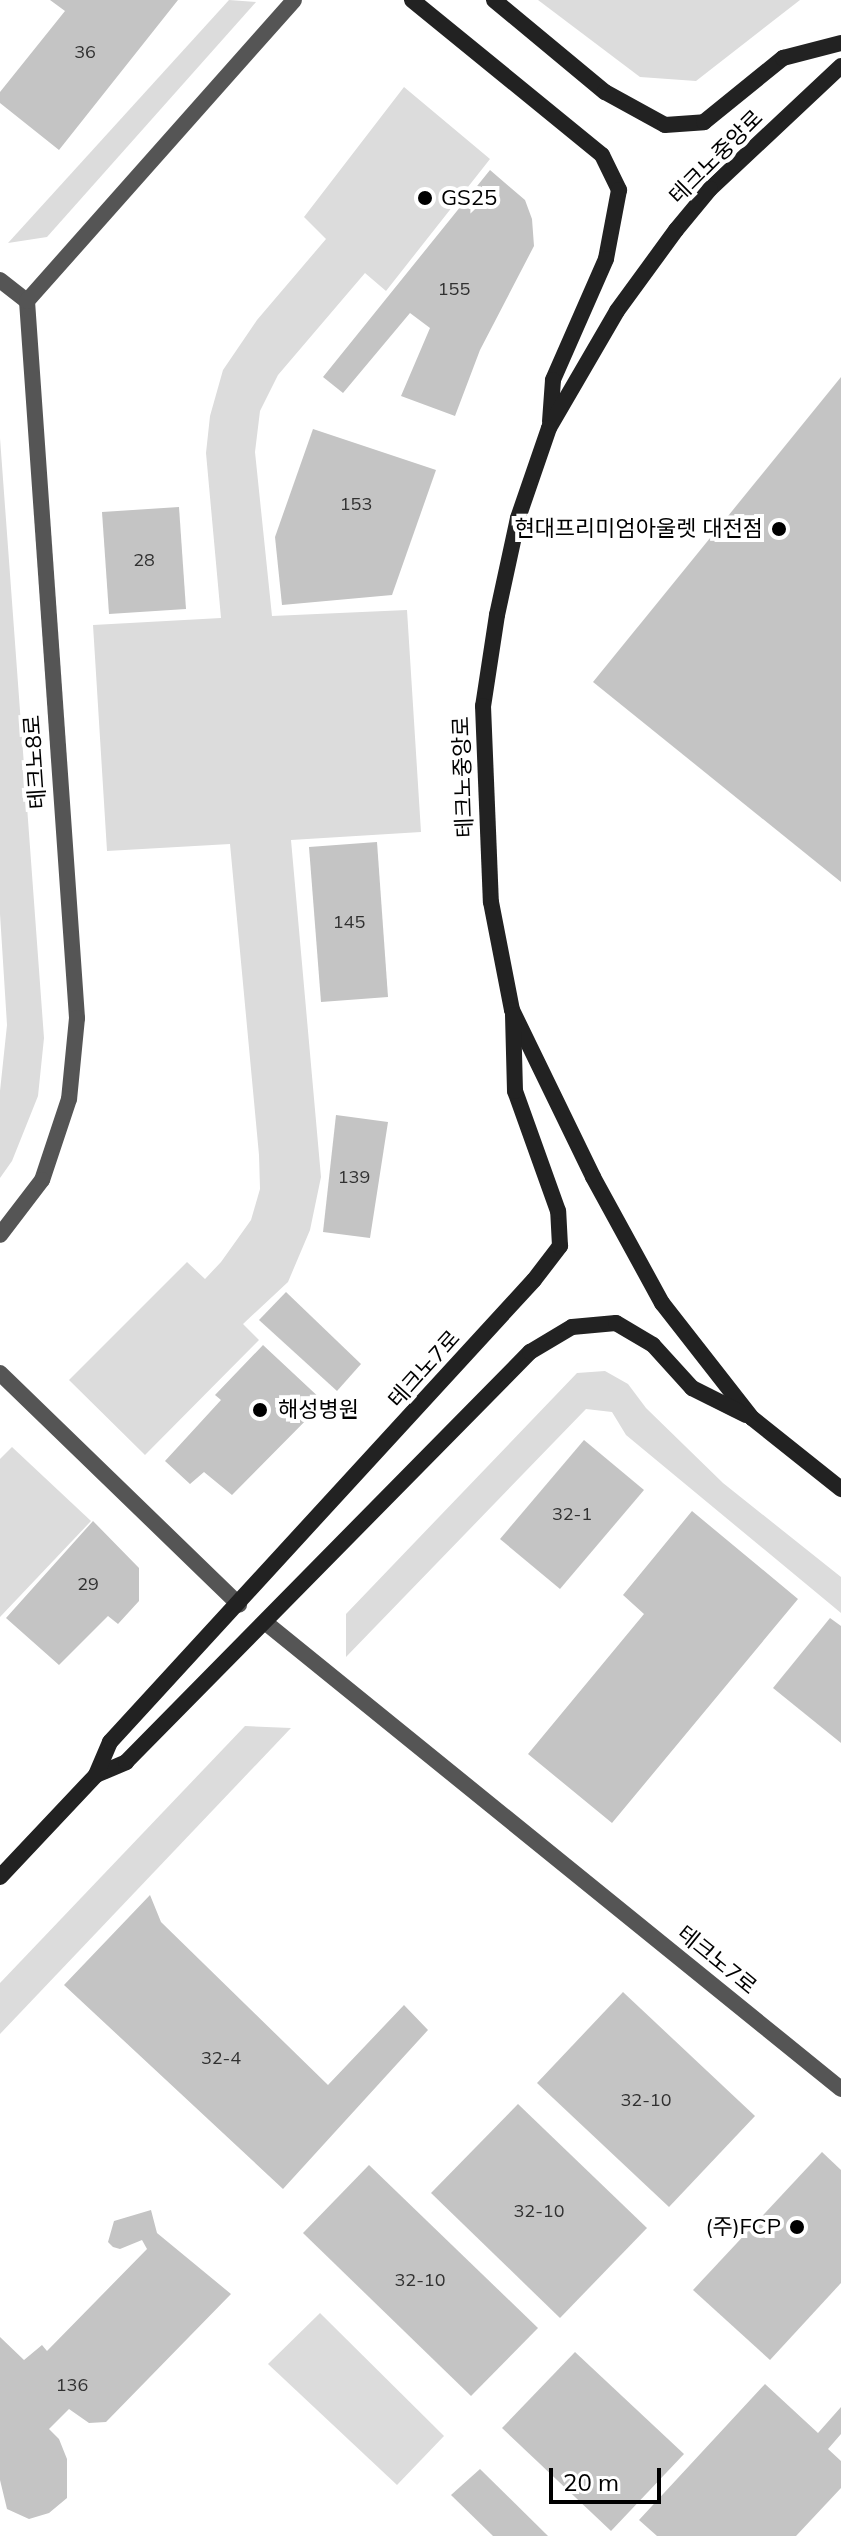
<!DOCTYPE html>
<html>
<head>
<meta charset="utf-8">
<style>
	body { margin:0 }
	#map { position:relative; width:841px; height:2536px; overflow:hidden; background:#fff; font-family:Mulish,"Noto Sans KR",sans-serif }
	div>[style] { position:absolute }
	[style*='--x'] { left:calc(var(--x)*1px); top:calc(var(--y)*1px); width:calc(var(--w)*1px); rotate:calc(var(--a)*1deg) }
	.green>* { inset:0; background:#dcdcdc }
	.building>* { inset:0; background:#c4c4c4 }
	.street>* { height:16px; margin:-8px; padding:0 8px; transform-origin:8px; border-radius:8px; background:#555 }
	.secondary>* { height:16px; margin:-8px; padding:0 8px; transform-origin:8px; border-radius:8px; background:#222 }
	.dots>* { width:22px; height:22px; translate:-50% -50%; box-sizing:border-box; border:4px solid #fff; border-radius:50% }
	span { translate:-50% -50%; white-space:nowrap; text-align:center; line-height:1.15; -webkit-text-stroke:8px #fff; paint-order:stroke }
	.number-label { font-size:18px; color:#313131 }
	.number-label span { -webkit-text-stroke-width:0 }
	.street-label { font-size:22px; color:#000 }
	.poi-label { font-size:22px; color:#000 }
	.left { translate:0 -50%; text-align:left }
	.right { translate:-100% -50%; text-align:right }
	.scale { position:absolute; left:549px; top:2468px; width:112px; height:36px; box-sizing:border-box; border:4px solid #000; border-top:0; padding-left:10px; font-size:24px; line-height:28px; white-space:nowrap; color:#000; -webkit-text-stroke:6px #fff; paint-order:stroke }
</style>
</head>
<body>
<div id="map">
	<div class="green">
		<div style="clip-path:polygon(229px 0,256px 2px,47px 237px,8px 243px)"></div>
		<div style="clip-path:polygon(538px 0,800px 0,696px 81px,640px 77px)"></div>
		<div style="clip-path:polygon(404px 87px,490px 159px,386px 291px,365px 273px,278px 375px,260px 411px,255px 452px,272px 616px,407px 610px,421px 832px,291px 840px,321px 1177px,310px 1230px,288px 1282px,243px 1324px,259px 1340px,145px 1455px,69px 1380px,187px 1262px,205px 1279px,221px 1262px,251px 1220px,260px 1189px,259px 1155px,230px 844px,107px 851px,93px 625px,221px 618px,206px 453px,210px 416px,223px 370px,257px 320px,326px 239px,304px 217px)"></div>
		<div style="clip-path:polygon(0 438px,44px 1038px,38px 1096px,12px 1161px,0 1178px,0 1091px,7px 1025px,0 914px)"></div>
		<div style="clip-path:polygon(605px 1371px,628px 1384px,646px 1408px,723px 1483px,841px 1577px,841px 1613px,626px 1435px,612px 1412px,586px 1409px,346px 1657px,346px 1614px,577px 1373px)"></div>
		<div style="clip-path:polygon(12px 1447px,91px 1521px,0 1617px,0 1459px)"></div>
		<div style="clip-path:polygon(245px 1726px,291px 1728px,0 2034px,0 1983px)"></div>
		<div style="clip-path:polygon(320px 2313px,444px 2436px,397px 2485px,268px 2364px)"></div>
	</div>
	<div class="building">
		<div style="clip-path:polygon(50px 0,178px 0,59px 150px,0 103px,0 92px,65px 11px)"></div>
		<div style="clip-path:polygon(490px 170px,525px 200px,532px 219px,534px 246px,480px 350px,455px 416px,401px 396px,430px 328px,410px 313px,343px 393px,323px 377px)"></div>
		<div style="clip-path:polygon(841px 377px,841px 882px,593px 682px)"></div>
		<div style="clip-path:polygon(313px 429px,436px 470px,392px 595px,282px 605px,275px 537px)"></div>
		<div style="clip-path:polygon(179px 507px,186px 609px,109px 614px,102px 512px)"></div>
		<div style="clip-path:polygon(377px 842px,388px 997px,321px 1002px,309px 847px)"></div>
		<div style="clip-path:polygon(336px 1115px,388px 1122px,370px 1238px,323px 1232px)"></div>
		<div style="clip-path:polygon(286px 1292px,361px 1364px,337px 1391px,259px 1320px)"></div>
		<div style="clip-path:polygon(263px 1345px,324px 1402px,232px 1495px,204px 1472px,190px 1484px,165px 1461px,221px 1400px,215px 1395px)"></div>
		<div style="clip-path:polygon(584px 1440px,644px 1490px,560px 1589px,500px 1539px)"></div>
		<div style="clip-path:polygon(692px 1511px,798px 1599px,612px 1823px,528px 1754px,644px 1614px,623px 1595px)"></div>
		<div style="clip-path:polygon(93px 1521px,139px 1568px,139px 1601px,118px 1624px,108px 1616px,59px 1665px,6px 1618px)"></div>
		<div style="clip-path:polygon(830px 1618px,841px 1626px,841px 1743px,773px 1688px)"></div>
		<div style="clip-path:polygon(150px 1895px,161px 1922px,328px 2085px,404px 2005px,428px 2030px,283px 2189px,64px 1985px)"></div>
		<div style="clip-path:polygon(623px 1992px,755px 2116px,669px 2207px,537px 2083px)"></div>
		<div style="clip-path:polygon(518px 2104px,647px 2228px,560px 2318px,431px 2193px)"></div>
		<div style="clip-path:polygon(822px 2152px,841px 2170px,841px 2283px,770px 2360px,693px 2290px)"></div>
		<div style="clip-path:polygon(369px 2165px,538px 2328px,471px 2396px,303px 2233px)"></div>
		<div style="clip-path:polygon(151px 2210px,157px 2233px,231px 2294px,106px 2422px,89px 2423px,69px 2409px,49px 2429px,59px 2439px,67px 2459px,67px 2498px,49px 2513px,29px 2519px,7px 2509px,0 2480px,0 2337px,24px 2360px,42px 2345px,47px 2351px,147px 2249px,142px 2240px,120px 2249px,113px 2247px,108px 2242px,114px 2221px)"></div>
		<div style="clip-path:polygon(575px 2352px,684px 2454px,611px 2531px,502px 2428px)"></div>
		<div style="clip-path:polygon(765px 2384px,818px 2433px,841px 2407px,841px 2434px,828px 2449px,841px 2461px,841px 2488px,796px 2536px,657px 2536px,639px 2520px)"></div>
		<div style="clip-path:polygon(480px 2469px,548px 2536px,493px 2536px,451px 2495px)"></div>
	</div>
	<div class="street">
		<div style="--x:0;--y:280;--w:34;--a:38"></div>
		<div style="--x:27;--y:301;--w:719;--a:86.01"></div>
		<div style="--x:77;--y:1018;--w:81;--a:95.6"></div>
		<div style="--x:69;--y:1099;--w:85;--a:108.4"></div>
		<div style="--x:42;--y:1180;--w:69;--a:127.4"></div>
		<div style="--x:27;--y:301;--w:402;--a:-48.4"></div>
		<div style="--x:0;--y:1373;--w:333;--a:44.1"></div>
		<div style="--x:266;--y:1623;--w:740;--a:39.02"></div>
	</div>
	<div class="secondary">
		<div style="--x:412;--y:0;--w:245;--a:39.2"></div>
		<div style="--x:602;--y:155;--w:39;--a:64"></div>
		<div style="--x:619;--y:190;--w:70;--a:100.7"></div>
		<div style="--x:606;--y:259;--w:132;--a:113.7"></div>
		<div style="--x:553;--y:380;--w:42;--a:94.1"></div>
		<div style="--x:494;--y:0;--w:144;--a:39.7"></div>
		<div style="--x:605;--y:92;--w:68;--a:28.8"></div>
		<div style="--x:665;--y:125;--w:39;--a:-4"></div>
		<div style="--x:704;--y:122;--w:102;--a:-39"></div>
		<div style="--x:783;--y:58;--w:60;--a:-14.5"></div>
		<div style="--x:841;--y:66;--w:180;--a:136.8"></div>
		<div style="--x:710;--y:189;--w:53;--a:129.7"></div>
		<div style="--x:676;--y:230;--w:100;--a:126.1"></div>
		<div style="--x:617;--y:311;--w:135;--a:120.2"></div>
		<div style="--x:549;--y:428;--w:95;--a:109"></div>
		<div style="--x:518;--y:518;--w:99;--a:102.2"></div>
		<div style="--x:497;--y:615;--w:92;--a:98.7"></div>
		<div style="--x:483;--y:706;--w:196;--a:87.7"></div>
		<div style="--x:491;--y:902;--w:110;--a:79"></div>
		<div style="--x:512;--y:1010;--w:186;--a:64.1"></div>
		<div style="--x:593;--y:1177;--w:144;--a:61.3"></div>
		<div style="--x:662;--y:1303;--w:146;--a:52"></div>
		<div style="--x:752;--y:1418;--w:114;--a:38.6"></div>
		<div style="--x:96;--y:1775;--w:33;--a:-23"></div>
		<div style="--x:126;--y:1762;--w:576;--a:-45.42"></div>
		<div style="--x:530;--y:1352;--w:49;--a:-30.8"></div>
		<div style="--x:572;--y:1327;--w:44;--a:-5.2"></div>
		<div style="--x:616;--y:1323;--w:43;--a:30.7"></div>
		<div style="--x:653;--y:1345;--w:58;--a:47.8"></div>
		<div style="--x:692;--y:1388;--w:60;--a:26.6"></div>
		<div style="--x:0;--y:1877;--w:140;--a:-46.7"></div>
		<div style="--x:96;--y:1775;--w:36;--a:-67"></div>
		<div style="--x:110;--y:1742;--w:627;--a:-47.46"></div>
		<div style="--x:534;--y:1280;--w:43;--a:-52.6"></div>
		<div style="--x:560;--y:1246;--w:35;--a:-93"></div>
		<div style="--x:558;--y:1211;--w:127;--a:-109.7"></div>
		<div style="--x:515;--y:1091;--w:76;--a:-91.5"></div>
	</div>
	<div class="dots">
		<div style="left:425px;top:198px;background:#000"></div>
		<div style="left:779px;top:529px;background:#000"></div>
		<div style="left:260px;top:1410px;background:#000"></div>
		<div style="left:797px;top:2227px;background:#000"></div>
	</div>
	<div class="number-label">
		<span style="left:85px;top:52px">36</span>
		<span style="left:454px;top:289px">155</span>
		<span style="left:356px;top:504px">153</span>
		<span style="left:144px;top:560px">28</span>
		<span style="left:349px;top:922px">145</span>
		<span style="left:354px;top:1177px">139</span>
		<span style="left:572px;top:1514px">32-1</span>
		<span style="left:88px;top:1584px">29</span>
		<span style="left:221px;top:2058px">32-4</span>
		<span style="left:646px;top:2100px">32-10</span>
		<span style="left:539px;top:2211px">32-10</span>
		<span style="left:420px;top:2280px">32-10</span>
		<span style="left:72px;top:2385px">136</span>
	</div>
	<div class="street-label">
		<span style="left:716px;top:157px;rotate:-45deg">테크노중앙로</span>
		<span style="left:35px;top:762px;rotate:-94deg">테크노8로</span>
		<span style="left:463px;top:777px;rotate:-92deg">테크노중앙로</span>
		<span style="left:424px;top:1369px;rotate:-48deg">테크노7로</span>
		<span style="left:717px;top:1960px;rotate:39deg">테크노7로</span>
	</div>
	<div class="poi-label">
		<span class="left" style="left:441px;top:198px">GS25</span>
		<span class="right" style="left:763px;top:529px">현대프리미엄아울렛 대전점</span>
		<span class="left" style="left:278px;top:1410px">해성병원</span>
		<span class="right" style="left:781px;top:2227px">(주)FCP</span>
	</div>
	<div class="scale">20 m</div>
</div>
</body>
</html>
